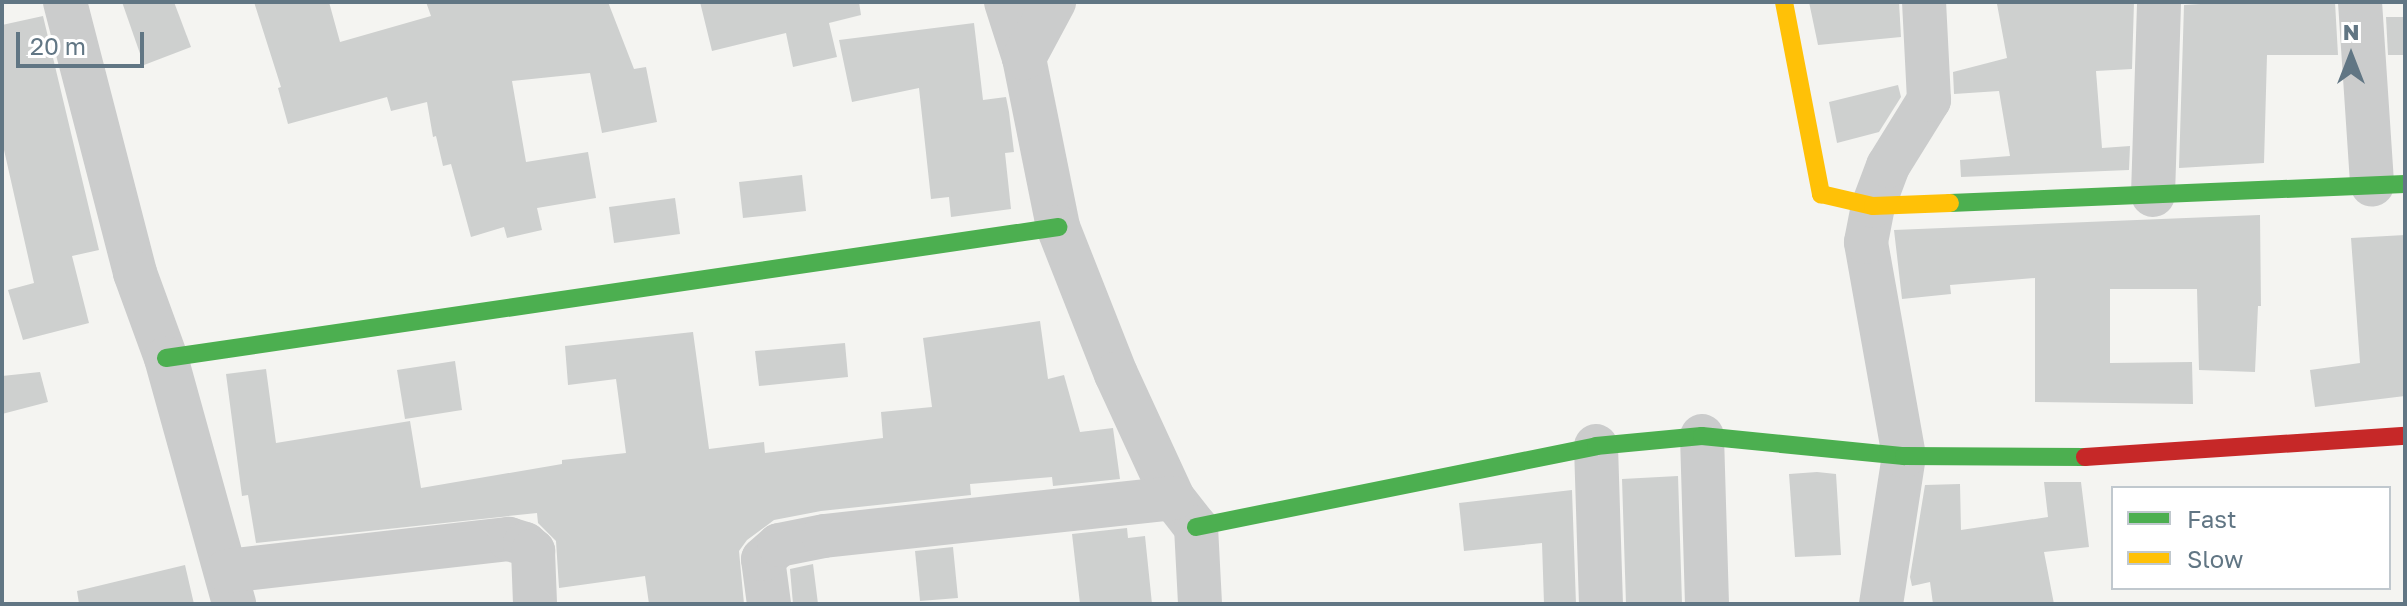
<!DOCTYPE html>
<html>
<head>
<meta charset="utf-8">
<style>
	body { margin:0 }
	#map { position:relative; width:2407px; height:606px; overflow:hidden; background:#f4f4f1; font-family:"Golos Text",sans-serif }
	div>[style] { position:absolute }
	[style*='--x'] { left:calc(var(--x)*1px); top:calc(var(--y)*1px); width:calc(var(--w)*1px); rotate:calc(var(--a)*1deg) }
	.building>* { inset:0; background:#ced0cf }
	.street>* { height:44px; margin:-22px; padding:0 22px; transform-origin:22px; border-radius:22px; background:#cbcccc }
	.fast>* { height:18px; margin:-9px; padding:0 9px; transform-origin:9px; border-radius:9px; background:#4caf50 }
	.slow>* { height:18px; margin:-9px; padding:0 9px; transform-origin:9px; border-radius:9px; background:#ffc107 }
	.jam>* { height:18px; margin:-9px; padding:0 9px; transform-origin:9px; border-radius:9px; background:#c62828 }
	span { translate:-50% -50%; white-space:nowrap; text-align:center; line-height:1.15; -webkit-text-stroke:8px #fff; paint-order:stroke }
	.frame { position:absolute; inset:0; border:4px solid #617684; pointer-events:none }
	.legend { position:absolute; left:2111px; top:486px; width:280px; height:104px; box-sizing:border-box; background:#fff; border:2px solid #c0c8ce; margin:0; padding:10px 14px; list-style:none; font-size:24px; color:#617684 }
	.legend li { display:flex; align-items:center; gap:16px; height:40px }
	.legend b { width:40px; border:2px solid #c0c8ce }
	.north { position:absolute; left:2311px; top:16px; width:80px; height:80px; -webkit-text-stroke:6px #fff; paint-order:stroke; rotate:0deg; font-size:22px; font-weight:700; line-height:32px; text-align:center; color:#617684 }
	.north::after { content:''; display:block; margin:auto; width:28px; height:36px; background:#617684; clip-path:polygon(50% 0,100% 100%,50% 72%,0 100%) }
	.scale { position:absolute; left:16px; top:32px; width:128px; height:36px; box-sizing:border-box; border:4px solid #617684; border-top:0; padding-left:10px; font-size:24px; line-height:28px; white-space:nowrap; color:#617684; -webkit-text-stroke:6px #fff; paint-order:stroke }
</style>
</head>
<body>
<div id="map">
	<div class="building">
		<div style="clip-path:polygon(122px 2px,174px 2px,191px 47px,144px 65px)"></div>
		<div style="clip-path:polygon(254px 2px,329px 2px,340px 42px,431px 16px,426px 2px,608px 2px,634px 69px,646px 67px,657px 122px,602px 133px,590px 73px,512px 81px,526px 162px,588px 152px,596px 198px,537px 208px,542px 230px,507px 238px,504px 227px,471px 237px,451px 164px,443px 166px,436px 136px,433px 137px,427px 102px,391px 111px,387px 97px,288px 124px,278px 88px,281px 87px)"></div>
		<div style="clip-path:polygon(700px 2px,859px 2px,861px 15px,829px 23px,837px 57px,793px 67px,786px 33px,712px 51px)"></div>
		<div style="clip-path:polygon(1809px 2px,1899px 2px,1901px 37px,1818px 45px)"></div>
		<div style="clip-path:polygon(2028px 2px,2134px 2px,2132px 69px,2096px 71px,2102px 148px,2130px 146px,2129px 170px,1961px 177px,1960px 160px,2010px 156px,1999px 91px,1954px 94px,1953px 72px,2007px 58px,1997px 4px)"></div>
		<div style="clip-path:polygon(2233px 2px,2335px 2px,2338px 55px,2267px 55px,2264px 163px,2179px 168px,2184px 5px)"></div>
		<div style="clip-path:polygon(43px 16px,99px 250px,72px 256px,89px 323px,23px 340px,8px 290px,34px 283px,2px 141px,2px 25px)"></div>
		<div style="clip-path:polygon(2386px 17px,2405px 17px,2405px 55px,2388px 55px)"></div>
		<div style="clip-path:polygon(974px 23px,983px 100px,1006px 97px,1009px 112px,1014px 152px,1005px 153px,1011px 209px,951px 217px,949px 197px,931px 199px,919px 88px,852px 102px,839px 40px)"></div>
		<div style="clip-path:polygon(1898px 85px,1901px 97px,1879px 132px,1837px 143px,1829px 102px)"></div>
		<div style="clip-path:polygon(802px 175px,806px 211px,743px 218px,739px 182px)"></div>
		<div style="clip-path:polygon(675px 198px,680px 234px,614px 243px,609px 207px)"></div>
		<div style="clip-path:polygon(2260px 215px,2261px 306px,2258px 306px,2255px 372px,2199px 370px,2197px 289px,2110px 289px,2110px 363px,2192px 362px,2193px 404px,2035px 402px,2035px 278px,1950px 285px,1951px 294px,1902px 299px,1894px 230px)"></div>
		<div style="clip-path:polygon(2405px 235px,2405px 396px,2315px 407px,2310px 370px,2360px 363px,2351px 238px)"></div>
		<div style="clip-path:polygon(1040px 321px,1048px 379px,1064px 375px,1080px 432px,1113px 428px,1120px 479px,1053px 486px,1052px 477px,970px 484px,971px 495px,821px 511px,774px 520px,747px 540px,739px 551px,744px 604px,649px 604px,645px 576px,559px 588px,556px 541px,538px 523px,537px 513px,256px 543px,248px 495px,242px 496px,226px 374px,266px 369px,276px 443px,410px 421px,421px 488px,562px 464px,562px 460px,626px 453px,616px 379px,568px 385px,565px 346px,693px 332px,709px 449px,764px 442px,765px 453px,883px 438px,881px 412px,932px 407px,923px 338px)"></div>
		<div style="clip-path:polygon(845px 343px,848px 377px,759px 386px,755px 351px)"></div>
		<div style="clip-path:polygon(455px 361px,462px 410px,405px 419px,397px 370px)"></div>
		<div style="clip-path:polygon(40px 372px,48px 402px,2px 414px,2px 376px)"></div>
		<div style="clip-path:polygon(1817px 472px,1836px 474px,1841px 555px,1795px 557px,1789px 474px)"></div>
		<div style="clip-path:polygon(1678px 476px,1682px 604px,1626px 604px,1622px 479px)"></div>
		<div style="clip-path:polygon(2044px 482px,2081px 482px,2089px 547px,2044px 552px,2054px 604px,1933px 604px,1930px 582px,1912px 586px,1910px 577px,1925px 485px,1960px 484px,1961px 530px,2048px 517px)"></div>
		<div style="clip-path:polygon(1572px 490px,1576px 604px,1544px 604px,1542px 543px,1464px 551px,1459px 503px)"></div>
		<div style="clip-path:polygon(1127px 528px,1128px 538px,1145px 536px,1152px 604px,1080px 604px,1072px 534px)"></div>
		<div style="clip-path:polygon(953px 547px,958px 598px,920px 601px,915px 551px)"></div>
		<div style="clip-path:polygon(813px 564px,818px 604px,793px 604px,790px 569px)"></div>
		<div style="clip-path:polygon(185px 565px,194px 604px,79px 604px,77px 591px)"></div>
	</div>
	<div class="street">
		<div style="--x:65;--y:2;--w:280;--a:75.5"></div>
		<div style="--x:135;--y:273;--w:90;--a:70"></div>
		<div style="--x:166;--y:358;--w:255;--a:74.5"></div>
		<div style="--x:1006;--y:2;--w:59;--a:72.2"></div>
		<div style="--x:1024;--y:58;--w:172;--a:78.6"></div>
		<div style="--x:1058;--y:227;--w:158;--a:68.5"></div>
		<div style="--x:1116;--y:374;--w:136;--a:65.3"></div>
		<div style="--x:1173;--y:498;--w:37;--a:52"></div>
		<div style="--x:1196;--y:527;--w:77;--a:87"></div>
		<div style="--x:2360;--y:2;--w:183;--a:86.2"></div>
		<div style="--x:1024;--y:58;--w:64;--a:-61.8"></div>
		<div style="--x:2153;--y:195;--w:193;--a:-88.2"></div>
		<div style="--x:1702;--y:436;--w:168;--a:88.3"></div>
		<div style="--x:1596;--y:446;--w:158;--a:88.2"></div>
		<div style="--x:227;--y:571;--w:284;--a:-6.5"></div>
		<div style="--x:509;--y:539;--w:17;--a:17"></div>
		<div style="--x:525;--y:544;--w:11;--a:41"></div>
		<div style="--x:533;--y:551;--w:53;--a:87.8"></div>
		<div style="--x:769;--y:604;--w:45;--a:-97.6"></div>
		<div style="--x:763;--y:559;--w:21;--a:-41"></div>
		<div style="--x:779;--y:545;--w:46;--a:-11.3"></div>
		<div style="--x:824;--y:536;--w:351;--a:-6.2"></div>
		<div style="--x:1881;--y:604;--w:150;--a:-81.2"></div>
		<div style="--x:1904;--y:456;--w:217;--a:-100.1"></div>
		<div style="--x:1866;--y:242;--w:37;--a:-79"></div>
		<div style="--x:1873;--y:206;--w:43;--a:-69.4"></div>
		<div style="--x:1888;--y:166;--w:78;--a:-58.2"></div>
		<div style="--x:1929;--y:100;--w:98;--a:-92.9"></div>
	</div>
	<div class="fast">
		<div style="--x:1950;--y:203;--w:455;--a:-2.4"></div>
		<div style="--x:166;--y:358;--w:902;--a:-8.35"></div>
		<div style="--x:1196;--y:527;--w:408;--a:-11.4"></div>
		<div style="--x:1596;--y:446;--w:106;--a:-5.4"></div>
		<div style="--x:1702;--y:436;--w:203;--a:5.7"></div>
		<div style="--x:1904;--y:456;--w:181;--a:0.3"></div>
	</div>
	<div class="slow">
		<div style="--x:1784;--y:2;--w:196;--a:79.1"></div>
		<div style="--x:1821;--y:194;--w:53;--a:13"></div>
		<div style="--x:1873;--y:206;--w:77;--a:-2.2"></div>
	</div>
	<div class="jam">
		<div style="--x:2085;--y:457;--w:321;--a:-3.8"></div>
	</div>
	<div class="frame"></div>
	<ul class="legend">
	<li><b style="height:10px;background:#4caf50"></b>Fast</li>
	<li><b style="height:10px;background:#ffc107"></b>Slow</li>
	</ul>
	<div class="north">N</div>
	<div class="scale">20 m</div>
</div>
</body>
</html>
